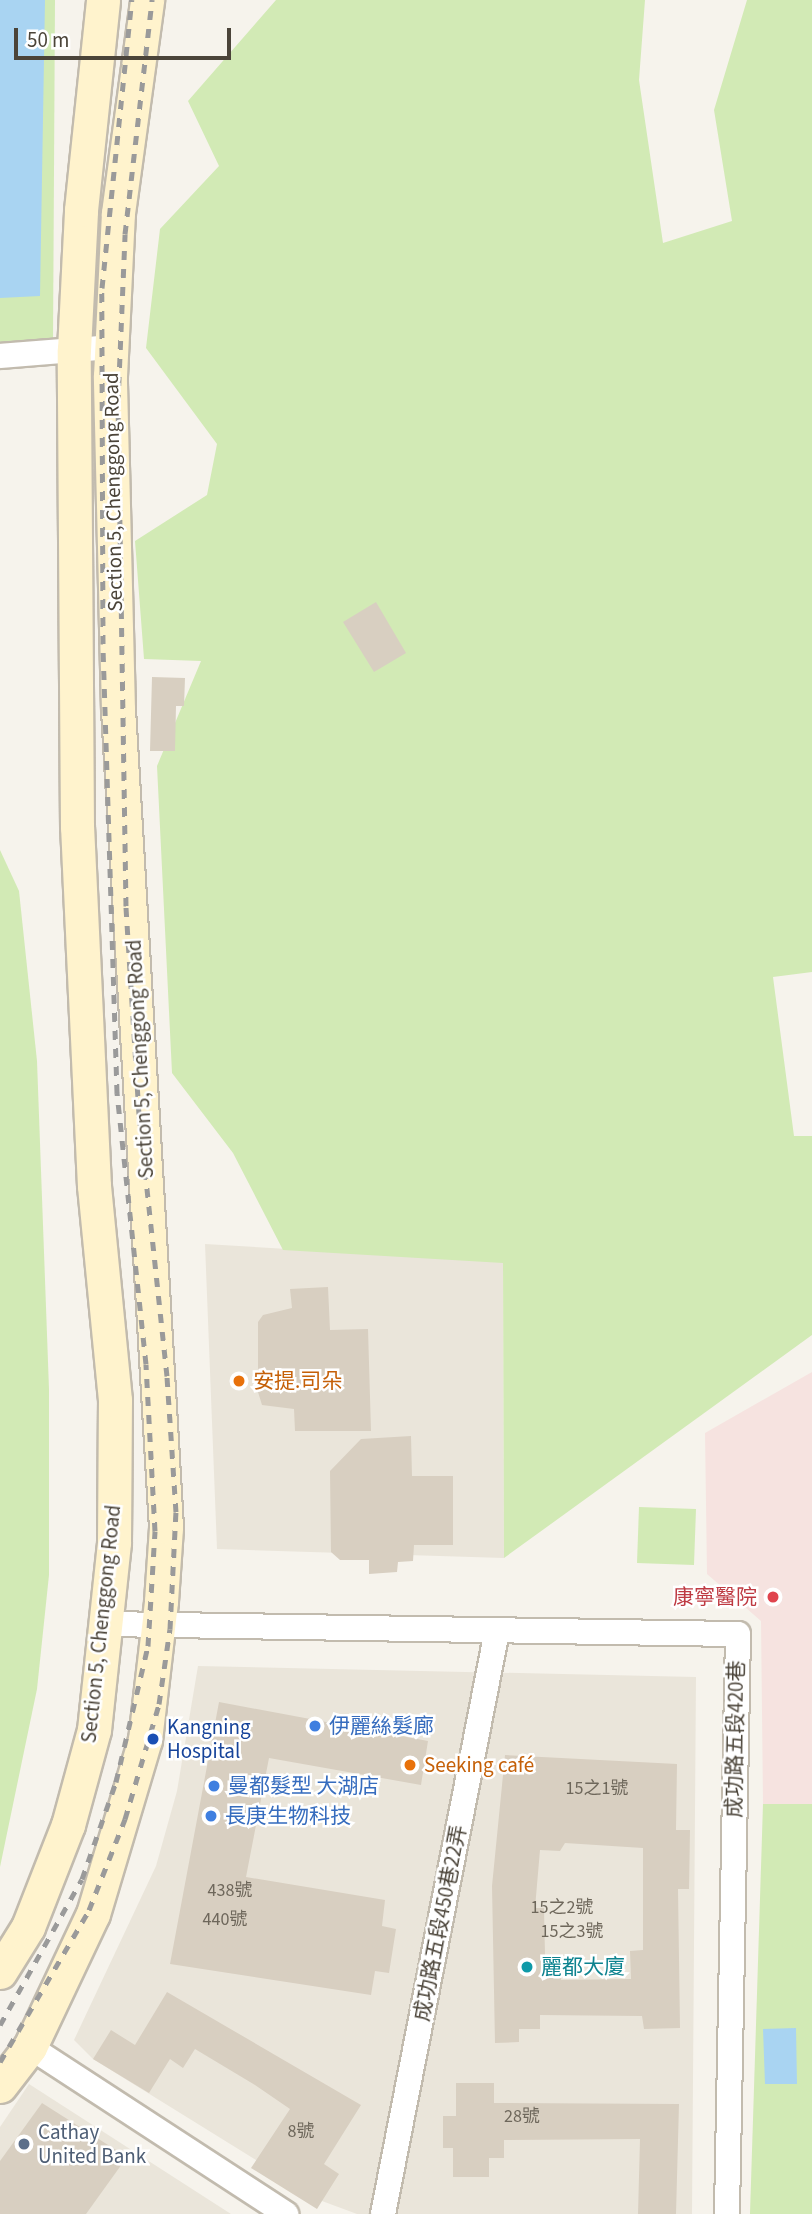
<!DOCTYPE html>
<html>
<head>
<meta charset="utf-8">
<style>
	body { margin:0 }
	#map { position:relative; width:812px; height:2214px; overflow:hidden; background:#f6f3ec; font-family:"Source Sans 3","Noto Sans TC",sans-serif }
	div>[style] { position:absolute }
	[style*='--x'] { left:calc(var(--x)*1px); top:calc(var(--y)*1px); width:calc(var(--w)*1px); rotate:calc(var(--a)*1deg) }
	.residential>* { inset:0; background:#eae5da }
	.medical>* { inset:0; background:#f6e3e0 }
	.green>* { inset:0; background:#d2eab5 }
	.water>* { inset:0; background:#a9d4f2 }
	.building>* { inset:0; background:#d8cfc1 }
	.roads { filter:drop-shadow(2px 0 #c2bbae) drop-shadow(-2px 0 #c2bbae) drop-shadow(0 2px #c2bbae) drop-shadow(0 -2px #c2bbae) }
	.minor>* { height:24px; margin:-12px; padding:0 12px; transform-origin:12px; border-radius:12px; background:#fff }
	.secondary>* { height:33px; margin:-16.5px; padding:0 16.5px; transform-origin:16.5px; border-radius:16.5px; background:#fff3cd }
	.rail>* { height:5px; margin-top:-2.5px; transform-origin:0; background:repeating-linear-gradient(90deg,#9a9a9a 0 9px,transparent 0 18px) }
	.dots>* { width:19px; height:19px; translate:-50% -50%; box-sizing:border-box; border:4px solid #fff; border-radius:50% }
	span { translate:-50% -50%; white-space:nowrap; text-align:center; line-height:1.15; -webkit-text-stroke:5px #fff; paint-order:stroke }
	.number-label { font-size:18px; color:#6e675b }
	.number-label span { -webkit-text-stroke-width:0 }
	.street-label { font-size:21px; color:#4b4439 }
	.food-label { font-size:21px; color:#c56008 }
	.left { translate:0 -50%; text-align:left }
	.health-label { font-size:21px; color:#be3a42 }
	.right { translate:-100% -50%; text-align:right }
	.shop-label { font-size:21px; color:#366cbe }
	.transit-label { font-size:21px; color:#164399 }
	.culture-label { font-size:21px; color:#0d838f }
	.service-label { font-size:21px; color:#4e5e75 }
	.scale { position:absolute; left:14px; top:28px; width:217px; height:32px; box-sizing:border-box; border:4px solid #4b4439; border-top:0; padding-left:9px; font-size:21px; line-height:24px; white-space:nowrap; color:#4b4439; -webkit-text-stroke:5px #fff; paint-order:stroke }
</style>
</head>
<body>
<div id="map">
	<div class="residential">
		<div style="clip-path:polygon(205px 1244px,503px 1262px,504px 1558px,217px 1549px)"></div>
		<div style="clip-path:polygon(198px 1666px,696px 1677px,692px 2214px,357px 2214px,322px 2201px,93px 2059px,74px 2040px,156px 1866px,177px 1791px)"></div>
		<div style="clip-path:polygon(29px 2084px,231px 2214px,0 2214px,0 2127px)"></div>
	</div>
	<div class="medical">
		<div style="clip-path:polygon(812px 1372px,812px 1804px,763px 1804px,761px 1621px,707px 1574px,705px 1433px)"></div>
	</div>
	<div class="green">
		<div style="clip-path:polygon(0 0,55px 0,53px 342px,0 344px)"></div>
		<div style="clip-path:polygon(276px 0,645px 0,639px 80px,663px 243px,732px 221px,714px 110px,747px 0,812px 0,812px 972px,773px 977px,794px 1136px,812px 1136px,812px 1335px,504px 1558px,503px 1263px,283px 1250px,233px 1153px,172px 1073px,157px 766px,201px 661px,144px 659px,135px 541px,207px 495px,217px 444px,146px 348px,160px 229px,219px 166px,188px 101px)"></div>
		<div style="clip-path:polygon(0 850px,19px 891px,37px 1061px,49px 1389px,49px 1575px,37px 1689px,0 1867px)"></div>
		<div style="clip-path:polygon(639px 1507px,696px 1509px,694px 1565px,637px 1563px)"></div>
		<div style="clip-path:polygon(763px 1804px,812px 1804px,812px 2214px,750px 2214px)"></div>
	</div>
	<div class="water">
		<div style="clip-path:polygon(0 0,45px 0,40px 296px,0 298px)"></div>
		<div style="clip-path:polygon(796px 2028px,797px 2084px,765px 2084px,763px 2029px)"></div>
	</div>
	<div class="building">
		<div style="clip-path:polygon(376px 602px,406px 653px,374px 672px,343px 622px)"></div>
		<div style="clip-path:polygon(152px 677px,185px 678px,184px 706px,176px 706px,175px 751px,150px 751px)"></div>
		<div style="clip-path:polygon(328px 1287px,330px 1330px,368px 1329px,371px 1431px,295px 1431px,294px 1409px,262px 1405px,258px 1392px,258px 1322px,263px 1315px,292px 1308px,290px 1289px)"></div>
		<div style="clip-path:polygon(411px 1436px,412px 1476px,453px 1476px,453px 1545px,414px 1545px,413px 1561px,398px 1562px,397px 1572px,369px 1574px,369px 1560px,340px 1560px,331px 1552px,330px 1471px,361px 1439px)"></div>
		<div style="clip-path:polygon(219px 1702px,428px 1741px,421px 1785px,269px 1758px,246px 1877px,385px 1900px,382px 1926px,396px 1929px,389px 1973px,375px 1971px,371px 1995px,170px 1964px)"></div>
		<div style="clip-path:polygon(evenodd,505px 1755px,677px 1764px,676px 1830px,690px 1830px,689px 1889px,678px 1889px,680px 2028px,644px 2029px,642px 2016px,540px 2015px,540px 2029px,519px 2029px,519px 2042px,495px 2043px,492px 1886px,505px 1755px,565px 1843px,643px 1848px,643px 1950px,630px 1951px,631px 1979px,561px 1980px,561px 1955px,545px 1955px,544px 1908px,535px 1908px,540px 1850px,560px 1851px,565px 1843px)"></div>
		<div style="clip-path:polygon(167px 1992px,361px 2105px,324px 2164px,339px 2174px,317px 2209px,251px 2168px,290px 2109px,255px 2085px,195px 2049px,183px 2068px,170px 2059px,149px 2093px,93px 2059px,111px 2030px,135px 2045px)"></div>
		<div style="clip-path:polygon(456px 2083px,494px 2083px,494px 2103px,679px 2104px,676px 2214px,638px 2214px,640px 2139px,504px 2140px,504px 2158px,489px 2158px,489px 2177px,453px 2177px,453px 2148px,443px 2148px,443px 2116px,456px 2116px)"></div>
		<div style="clip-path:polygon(42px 2103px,127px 2157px,86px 2214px,0 2214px,0 2161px)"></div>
	</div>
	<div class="roads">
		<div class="minor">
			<div style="--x:0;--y:356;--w:111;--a:-4.6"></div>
			<div style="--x:105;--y:1624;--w:633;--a:0.91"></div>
			<div style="--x:738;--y:1634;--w:580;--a:91.09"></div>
			<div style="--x:30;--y:2047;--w:306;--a:33.1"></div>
			<div style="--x:383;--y:2214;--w:594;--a:-78.94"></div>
		</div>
		<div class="secondary">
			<div style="--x:0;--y:1972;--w:53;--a:-58.1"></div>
			<div style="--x:28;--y:1927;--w:110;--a:-68.6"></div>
			<div style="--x:68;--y:1825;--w:98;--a:-74.7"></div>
			<div style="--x:94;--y:1730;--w:189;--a:-83.9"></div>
			<div style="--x:114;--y:1542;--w:142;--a:-89.6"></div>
			<div style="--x:115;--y:1400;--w:215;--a:-95.6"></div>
			<div style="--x:94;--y:1186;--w:359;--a:-92.7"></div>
			<div style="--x:77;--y:827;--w:477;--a:-90.4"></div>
			<div style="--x:74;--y:350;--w:140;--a:-87.1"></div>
			<div style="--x:81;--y:210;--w:211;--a:-84"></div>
			<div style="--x:0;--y:2086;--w:49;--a:-52.4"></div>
			<div style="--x:30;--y:2047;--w:147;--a:-64.7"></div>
			<div style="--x:93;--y:1914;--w:182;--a:-73.4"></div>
			<div style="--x:145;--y:1740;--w:140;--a:-83.4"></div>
			<div style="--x:161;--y:1601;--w:74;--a:-86.1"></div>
			<div style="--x:166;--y:1527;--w:818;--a:-93.36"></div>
			<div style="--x:118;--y:710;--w:334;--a:-91.4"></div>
			<div style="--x:110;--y:376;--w:163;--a:-87.2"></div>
			<div style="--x:118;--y:213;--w:215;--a:-82.2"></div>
		</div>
	</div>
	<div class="rail">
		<div style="--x:0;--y:2025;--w:167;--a:-60.7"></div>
		<div style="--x:82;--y:1879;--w:103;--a:-70.7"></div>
		<div style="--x:116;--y:1782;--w:140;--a:-76.8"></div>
		<div style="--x:148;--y:1646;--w:115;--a:-86.5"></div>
		<div style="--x:155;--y:1531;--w:167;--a:-93.1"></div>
		<div style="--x:146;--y:1364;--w:273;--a:-96.1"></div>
		<div style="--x:117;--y:1093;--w:449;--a:-91.8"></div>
		<div style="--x:103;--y:644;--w:356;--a:-90.2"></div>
		<div style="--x:102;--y:288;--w:290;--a:-84.1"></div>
		<div style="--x:0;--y:2062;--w:176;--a:-59.6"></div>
		<div style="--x:89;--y:1910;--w:98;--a:-68.4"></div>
		<div style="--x:125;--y:1819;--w:120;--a:-73.5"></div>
		<div style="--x:159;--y:1704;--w:76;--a:-81.7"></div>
		<div style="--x:170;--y:1629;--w:117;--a:-87.1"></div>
		<div style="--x:176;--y:1512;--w:136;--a:-93.8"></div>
		<div style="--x:167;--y:1376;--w:263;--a:-96.1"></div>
		<div style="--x:139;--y:1114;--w:208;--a:-93.6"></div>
		<div style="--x:126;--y:906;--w:503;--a:-90.91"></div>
		<div style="--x:118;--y:403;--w:169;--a:-87.6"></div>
		<div style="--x:125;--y:234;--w:236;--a:-83.4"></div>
	</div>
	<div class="dots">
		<div style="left:239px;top:1381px;background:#e8710a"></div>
		<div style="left:773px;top:1597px;background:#e0444e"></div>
		<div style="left:315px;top:1726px;background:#3f7fe0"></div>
		<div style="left:153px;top:1739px;background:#1a4fb4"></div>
		<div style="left:410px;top:1765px;background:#e8710a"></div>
		<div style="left:214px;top:1786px;background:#3f7fe0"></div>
		<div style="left:211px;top:1816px;background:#3f7fe0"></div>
		<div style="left:527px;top:1967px;background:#0f9aa8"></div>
		<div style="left:24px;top:2144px;background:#5c6f8a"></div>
	</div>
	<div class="number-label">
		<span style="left:597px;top:1789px">15之1號</span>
		<span style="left:230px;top:1891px">438號</span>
		<span style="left:562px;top:1908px">15之2號</span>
		<span style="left:225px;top:1920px">440號</span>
		<span style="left:572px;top:1932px">15之3號</span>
		<span style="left:522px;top:2117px">28號</span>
		<span style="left:301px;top:2132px">8號</span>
	</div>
	<div class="street-label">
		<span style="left:113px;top:492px;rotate:-91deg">Section 5, Chenggong Road</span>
		<span style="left:140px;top:1059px;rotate:-93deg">Section 5, Chenggong Road</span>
		<span style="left:101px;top:1624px;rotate:-84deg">Section 5, Chenggong Road</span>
		<span style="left:735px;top:1739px;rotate:-89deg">成功路五段420巷</span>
		<span style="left:440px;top:1923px;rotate:-79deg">成功路五段450巷22弄</span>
	</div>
	<div class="food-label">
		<span class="left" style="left:253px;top:1381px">安提.司朵</span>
		<span class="left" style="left:424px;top:1765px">Seeking café</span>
	</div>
	<div class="health-label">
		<span class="right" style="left:757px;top:1597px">康寧醫院</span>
	</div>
	<div class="shop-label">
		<span class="left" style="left:329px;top:1726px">伊麗絲髮廊</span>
		<span class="left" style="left:228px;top:1786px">曼都髮型 大湖店</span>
		<span class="left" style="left:225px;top:1816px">長庚生物科技</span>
	</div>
	<div class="transit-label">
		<span class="left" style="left:167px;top:1739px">Kangning<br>Hospital</span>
	</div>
	<div class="culture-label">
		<span class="left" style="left:541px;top:1967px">麗都大廈</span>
	</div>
	<div class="service-label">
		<span class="left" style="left:38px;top:2144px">Cathay<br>United Bank</span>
	</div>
	<div class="scale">50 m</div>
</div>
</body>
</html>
